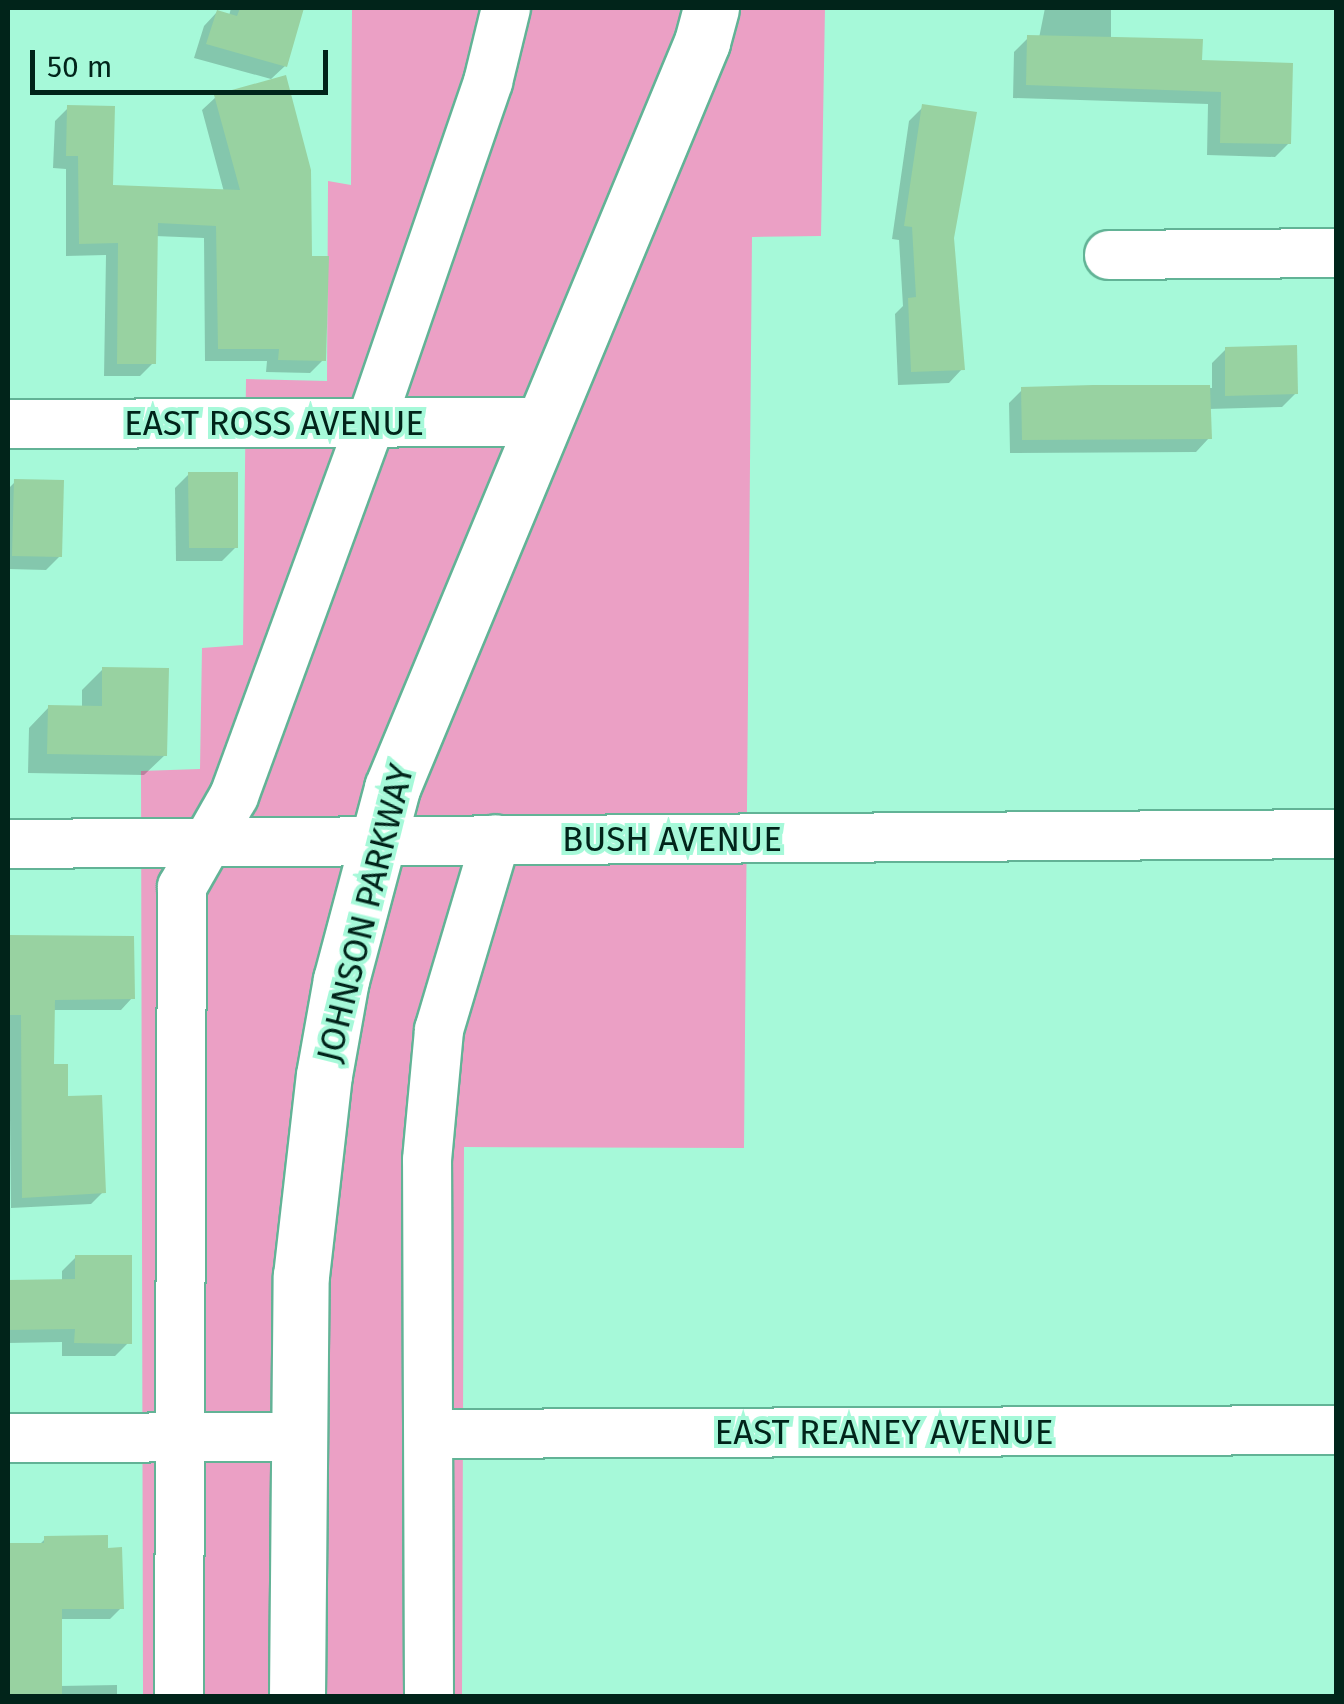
<!DOCTYPE html>
<html>
<head>
<meta charset="utf-8">
<style>
	body { margin:0 }
	#map { position:relative; width:1344px; height:1704px; overflow:hidden; background:#a6f9d9; font-family:"Fira Sans",sans-serif }
	div>[style] { position:absolute }
	[style*='--x'] { left:calc(var(--x)*1px); top:calc(var(--y)*1px); width:calc(var(--w)*1px); rotate:calc(var(--a)*1deg) }
	.green>* { inset:0; background:#eba0c5 }
	.shadow>* { inset:0; background:#0003 }
	.building>* { inset:0; background:#98d2a1 }
	.roads { filter:drop-shadow(2px 0 #62b396) drop-shadow(-2px 0 #62b396) drop-shadow(0 2px #62b396) drop-shadow(0 -2px #62b396) }
	.street>* { height:48px; margin:-24px; padding:0 24px; transform-origin:24px; border-radius:24px; background:#fff }
	.secondary>* { height:55px; margin:-27.5px; padding:0 27.5px; transform-origin:27.5px; border-radius:27.5px; background:#fff }
	span { translate:-50% -50%; white-space:nowrap; text-align:center; line-height:1.15; -webkit-text-stroke:8px #a6f9d9; paint-order:stroke }
	.street-label { font-size:35px; color:#01241a }
	.frame { position:absolute; inset:0; border:10px solid #01241a; pointer-events:none }
	.scale { position:absolute; left:30px; top:50px; width:298px; height:45px; box-sizing:border-box; border:5px solid #01241a; border-top:0; padding-left:12px; font-size:30px; line-height:35px; white-space:nowrap; color:#01241a; -webkit-text-stroke:8px #a6f9d9; paint-order:stroke }
</style>
</head>
<body>
<div id="map">
	<div class="green">
		<div style="clip-path:polygon(352px 8px,825px 8px,821px 236px,752px 237px,744px 1148px,464px 1147px,462px 1696px,143px 1696px,141px 771px,200px 769px,202px 648px,243px 645px,246px 379px,327px 381px,328px 181px,351px 185px)"></div>
	</div>
	<div class="shadow">
		<div style="clip-path:polygon(231px 8px,302px 8px,285px 66px,271px 79px,194px 58px,204px 26px,217px 12px,229px 16px)"></div>
		<div style="clip-path:polygon(1045px 8px,1111px 8px,1111px 41px,1200px 63px,1289px 143px,1275px 157px,1207px 155px,1208px 104px,1013px 98px,1014px 52px,1028px 38px,1039px 38px)"></div>
		<div style="clip-path:polygon(216px 97px,310px 258px,323px 360px,310px 373px,266px 372px,267px 361px,205px 361px,204px 238px,155px 236px,153px 363px,140px 376px,104px 376px,106px 255px,66px 256px,66px 169px,53px 168px,55px 121px,68px 108px,110px 187px,224px 192px,202px 110px)"></div>
		<div style="clip-path:polygon(923px 107px,952px 238px,962px 369px,949px 383px,898px 385px,895px 314px,903px 306px,899px 240px,892px 239px,909px 121px)"></div>
		<div style="clip-path:polygon(1226px 349px,1296px 393px,1282px 407px,1208px 409px,1209px 438px,1196px 452px,1010px 453px,1009px 403px,1023px 389px,1212px 388px,1212px 363px)"></div>
		<div style="clip-path:polygon(189px 474px,236px 547px,222px 561px,176px 561px,175px 488px)"></div>
		<div style="clip-path:polygon(15px 482px,60px 556px,46px 570px,8px 569px,8px 489px)"></div>
		<div style="clip-path:polygon(103px 669px,165px 755px,144px 775px,28px 773px,29px 728px,49px 707px,82px 708px,82px 690px)"></div>
		<div style="clip-path:polygon(131px 938px,132px 998px,121px 1010px,52px 1010px,51px 1067px,103px 1192px,91px 1204px,11px 1208px,8px 939px)"></div>
		<div style="clip-path:polygon(76px 1257px,129px 1342px,115px 1356px,62px 1356px,62px 1342px,8px 1343px,8px 1283px,62px 1282px,62px 1271px)"></div>
		<div style="clip-path:polygon(45px 1539px,121px 1608px,110px 1619px,59px 1619px,59px 1686px,117px 1685px,117px 1696px,8px 1696px,8px 1546px,38px 1546px)"></div>
	</div>
	<div class="building">
		<div style="clip-path:polygon(240px 8px,304px 8px,287px 67px,206px 44px,217px 10px,237px 16px)"></div>
		<div style="clip-path:polygon(1027px 35px,1203px 39px,1202px 60px,1293px 63px,1291px 144px,1220px 143px,1221px 92px,1026px 85px)"></div>
		<div style="clip-path:polygon(286px 75px,311px 170px,312px 256px,329px 256px,326px 361px,278px 360px,279px 349px,218px 349px,216px 226px,158px 223px,156px 364px,117px 364px,118px 243px,79px 244px,78px 156px,66px 156px,67px 105px,115px 106px,113px 185px,240px 190px,214px 95px)"></div>
		<div style="clip-path:polygon(922px 104px,977px 112px,954px 238px,965px 370px,911px 372px,908px 298px,916px 297px,912px 227px,904px 226px)"></div>
		<div style="clip-path:polygon(1297px 345px,1298px 394px,1225px 396px,1225px 347px)"></div>
		<div style="clip-path:polygon(1093px 385px,1210px 385px,1212px 439px,1022px 440px,1021px 387px)"></div>
		<div style="clip-path:polygon(188px 472px,238px 472px,238px 548px,189px 548px)"></div>
		<div style="clip-path:polygon(14px 479px,64px 480px,62px 557px,12px 556px)"></div>
		<div style="clip-path:polygon(102px 667px,169px 668px,167px 756px,47px 754px,48px 705px,102px 706px)"></div>
		<div style="clip-path:polygon(8px 935px,134px 936px,135px 999px,55px 1000px,54px 1064px,68px 1064px,68px 1096px,102px 1095px,106px 1193px,22px 1198px,21px 1015px,8px 1015px)"></div>
		<div style="clip-path:polygon(75px 1255px,132px 1255px,132px 1344px,74px 1343px,75px 1329px,8px 1330px,8px 1280px,75px 1279px)"></div>
		<div style="clip-path:polygon(108px 1535px,108px 1548px,122px 1547px,124px 1609px,62px 1609px,62px 1696px,8px 1696px,8px 1543px,44px 1543px,44px 1536px)"></div>
	</div>
	<div class="roads">
		<div class="street">
			<div style="--x:1109;--y:255;--w:227;--a:-0.5"></div>
			<div style="--x:8;--y:424;--w:532;--a:-0.22"></div>
			<div style="--x:8;--y:844;--w:1328;--a:-0.43"></div>
			<div style="--x:431;--y:1434;--w:905;--a:-0.25"></div>
			<div style="--x:8;--y:1438;--w:291;--a:-0.2"></div>
			<div style="--x:179;--y:1696;--w:809;--a:-89.79"></div>
			<div style="--x:182;--y:887;--w:105;--a:-60.3"></div>
			<div style="--x:234;--y:796;--w:398;--a:-69.9"></div>
			<div style="--x:371;--y:422;--w:360;--a:-71"></div>
			<div style="--x:488;--y:82;--w:76;--a:-76.3"></div>
			<div style="--x:429;--y:1696;--w:536;--a:-90.21"></div>
			<div style="--x:427;--y:1160;--w:131;--a:-84.7"></div>
			<div style="--x:439;--y:1030;--w:199;--a:-73.4"></div>
		</div>
		<div class="secondary">
			<div style="--x:297;--y:1696;--w:420;--a:-89.5"></div>
			<div style="--x:301;--y:1276;--w:202;--a:-83.5"></div>
			<div style="--x:324;--y:1075;--w:97;--a:-79.9"></div>
			<div style="--x:341;--y:980;--w:199;--a:-75.1"></div>
			<div style="--x:392;--y:788;--w:808;--a:-67.43"></div>
			<div style="--x:702;--y:42;--w:35;--a:-75"></div>
		</div>
	</div>
	<div class="street-label">
		<span style="left:274px;top:423px">EAST ROSS AVENUE</span>
		<span style="left:672px;top:839px">BUSH AVENUE</span>
		<span style="left:365px;top:913px;rotate:-76deg">JOHNSON PARKWAY</span>
		<span style="left:884px;top:1432px">EAST REANEY AVENUE</span>
	</div>
	<div class="frame"></div>
	<div class="scale">50 m</div>
</div>
</body>
</html>
